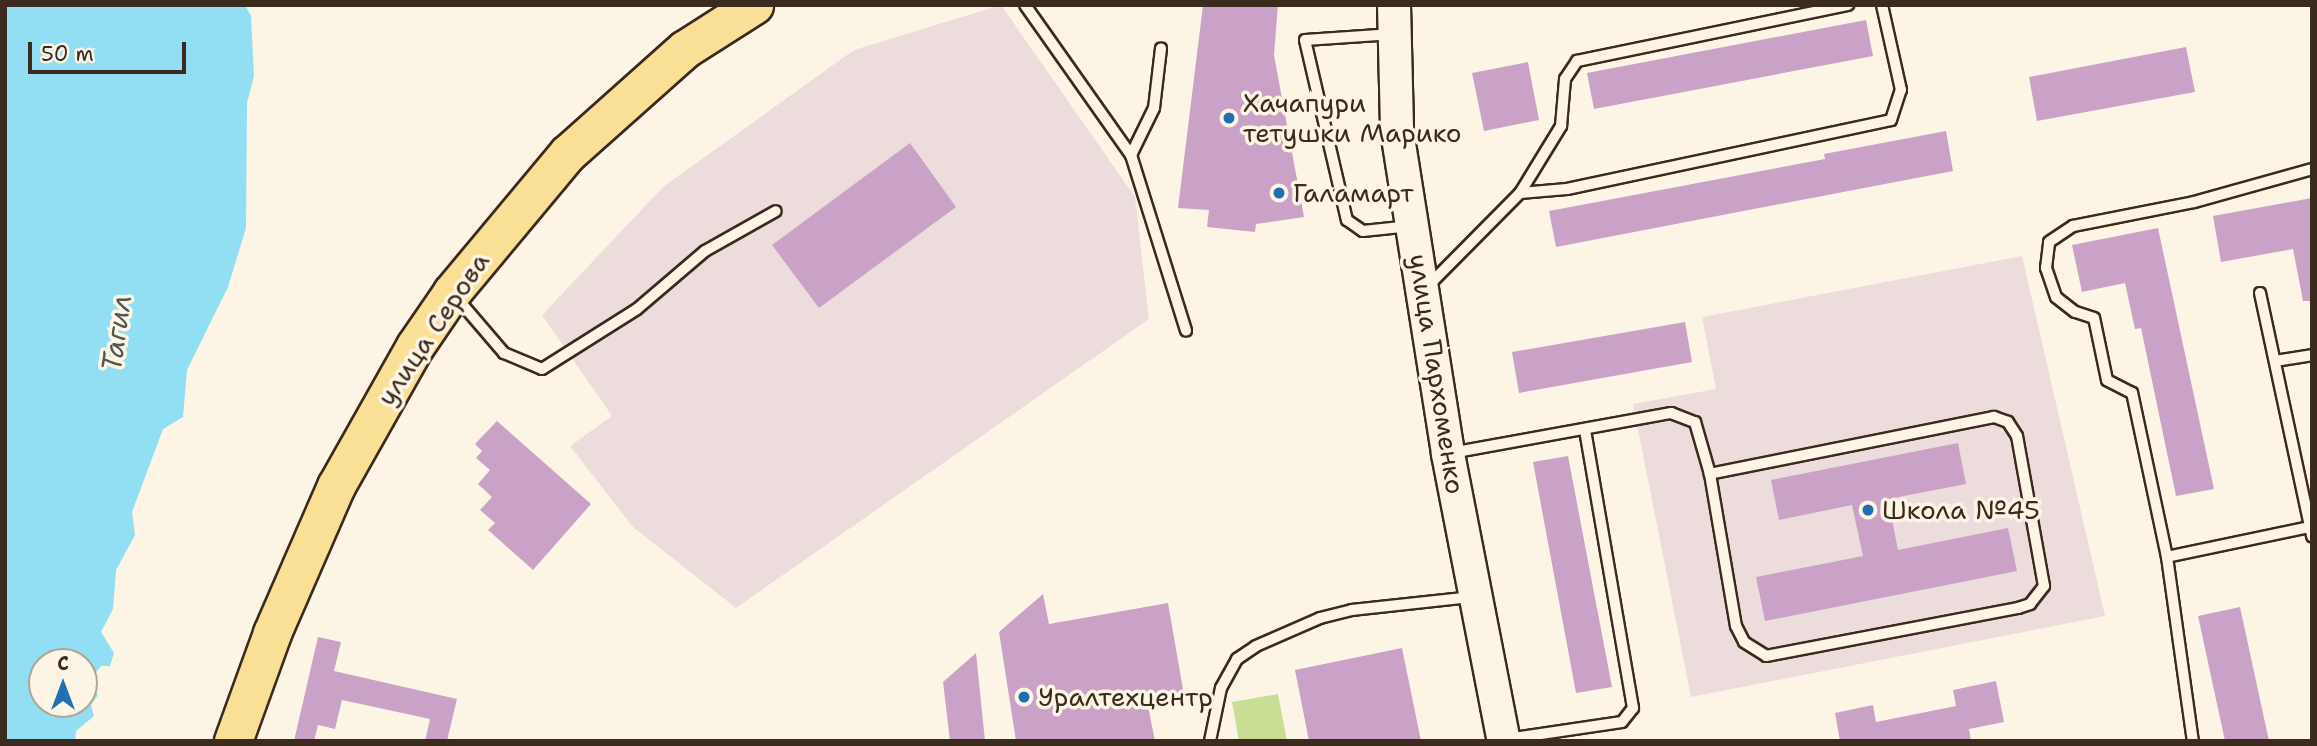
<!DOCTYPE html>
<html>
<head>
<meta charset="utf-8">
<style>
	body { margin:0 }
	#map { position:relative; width:2317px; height:746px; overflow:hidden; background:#fcf5e5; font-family:"Shantell Sans",sans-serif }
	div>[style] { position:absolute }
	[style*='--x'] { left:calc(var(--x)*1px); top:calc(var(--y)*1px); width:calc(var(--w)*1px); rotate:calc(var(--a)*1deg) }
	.built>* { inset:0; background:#eddcdc }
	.green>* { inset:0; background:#c9de94 }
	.water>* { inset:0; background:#92def2 }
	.building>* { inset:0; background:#cba2c7 }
	.roads { filter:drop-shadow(2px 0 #3b2a1e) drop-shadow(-2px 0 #3b2a1e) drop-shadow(0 2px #3b2a1e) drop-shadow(0 -2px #3b2a1e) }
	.service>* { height:10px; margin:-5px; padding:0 5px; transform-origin:5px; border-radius:5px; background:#fcf5e5 }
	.secondary>* { height:32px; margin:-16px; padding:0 16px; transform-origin:16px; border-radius:16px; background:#fcf5e5 }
	.primary>* { height:37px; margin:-18.5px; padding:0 18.5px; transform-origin:18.5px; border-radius:18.5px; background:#fadf96 }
	.dots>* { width:19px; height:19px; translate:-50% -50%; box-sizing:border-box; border:4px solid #fcf5e5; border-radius:50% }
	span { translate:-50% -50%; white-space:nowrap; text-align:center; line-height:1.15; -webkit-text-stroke:7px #fcf5e5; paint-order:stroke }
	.poi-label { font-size:26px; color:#3b2a1e }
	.left { translate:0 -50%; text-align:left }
	.street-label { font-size:26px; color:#3b2a1e }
	.water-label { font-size:28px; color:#515753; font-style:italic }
	.frame { position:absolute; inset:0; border:7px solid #3b2a1e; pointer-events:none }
	.north { position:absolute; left:28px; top:648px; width:70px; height:70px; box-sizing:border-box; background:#fcf5e5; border:2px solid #afa495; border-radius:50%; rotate:0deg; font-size:19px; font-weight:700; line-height:28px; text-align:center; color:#3b2a1e }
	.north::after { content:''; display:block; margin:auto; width:24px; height:32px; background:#1f6fb2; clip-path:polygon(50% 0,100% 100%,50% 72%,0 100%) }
	.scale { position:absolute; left:28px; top:42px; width:158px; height:32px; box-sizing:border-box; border:4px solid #3b2a1e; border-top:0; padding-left:9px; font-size:21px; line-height:24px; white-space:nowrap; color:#3b2a1e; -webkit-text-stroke:5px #fcf5e5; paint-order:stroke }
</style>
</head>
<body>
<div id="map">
	<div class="built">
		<div style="clip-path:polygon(1001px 5px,1135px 197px,1149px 319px,736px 608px,633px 527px,570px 446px,612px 416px,542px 315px,664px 186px,854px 50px)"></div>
		<div style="clip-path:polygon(2022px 256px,2105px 616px,1691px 697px,1633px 404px,1716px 389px,1702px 317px)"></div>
	</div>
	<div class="green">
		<div style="clip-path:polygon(1278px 694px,1287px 741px,1239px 741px,1232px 702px)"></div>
	</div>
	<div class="water">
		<div style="clip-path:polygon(evenodd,5px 5px,245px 5px,251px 16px,254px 76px,247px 103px,246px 228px,228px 287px,187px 370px,183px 417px,163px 429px,132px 512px,135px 535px,116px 570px,113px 609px,101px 632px,114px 653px,110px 666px,101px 666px,87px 683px,98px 695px,91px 705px,94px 716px,76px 731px,75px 741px,5px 741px,5px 5px,42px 662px,84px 662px,84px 704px,42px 704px,42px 662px)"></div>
	</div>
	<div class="building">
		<div style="clip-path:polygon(1203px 5px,1278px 5px,1274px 55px,1304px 217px,1256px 224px,1255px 232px,1207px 227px,1209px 210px,1178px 208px)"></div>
		<div style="clip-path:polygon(1866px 20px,1873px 56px,1594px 109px,1587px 73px)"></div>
		<div style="clip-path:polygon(2186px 47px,2195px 92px,2037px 121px,2029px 77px)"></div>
		<div style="clip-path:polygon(1528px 62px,1539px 120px,1484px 131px,1472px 73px)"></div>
		<div style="clip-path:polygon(1946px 131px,1953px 171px,1556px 247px,1549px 211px,1825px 159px,1824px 154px)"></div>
		<div style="clip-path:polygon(910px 143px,956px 207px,819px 308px,772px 245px)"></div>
		<div style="clip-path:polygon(2312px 198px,2312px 301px,2303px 301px,2293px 249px,2221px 262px,2213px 216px)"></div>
		<div style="clip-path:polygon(2158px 228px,2214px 489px,2176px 496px,2141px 328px,2135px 329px,2125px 283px,2082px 292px,2072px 245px)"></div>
		<div style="clip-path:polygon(1685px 322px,1692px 362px,1519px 393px,1512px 352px)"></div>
		<div style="clip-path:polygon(497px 421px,591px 504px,533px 570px,488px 530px,495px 523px,480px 510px,492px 497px,478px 484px,490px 470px,476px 458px,482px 451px,475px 444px)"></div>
		<div style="clip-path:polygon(1958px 443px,1966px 484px,1888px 499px,1898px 550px,2008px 528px,2017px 571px,1765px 621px,1756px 577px,1863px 556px,1852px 505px,1779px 520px,1771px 480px)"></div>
		<div style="clip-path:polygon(1568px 456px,1612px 687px,1576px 693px,1533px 462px)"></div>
		<div style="clip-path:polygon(1043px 594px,1049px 624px,1168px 603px,1184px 695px,1147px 701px,1155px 741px,1016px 741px,999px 632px)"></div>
		<div style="clip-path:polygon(2240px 607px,2269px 741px,2225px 741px,2198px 616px)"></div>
		<div style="clip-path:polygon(318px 637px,341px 642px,334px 671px,457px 699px,447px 741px,425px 741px,430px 719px,342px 700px,335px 729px,318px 725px,314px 741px,294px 741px)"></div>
		<div style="clip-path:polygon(1402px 648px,1421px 741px,1309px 741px,1295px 670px)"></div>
		<div style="clip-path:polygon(976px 653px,985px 741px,950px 741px,943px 682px)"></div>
		<div style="clip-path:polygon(1996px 681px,2004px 722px,1969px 729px,1971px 741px,1840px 741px,1835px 713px,1873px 705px,1876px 722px,1956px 706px,1953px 690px)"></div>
	</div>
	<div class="roads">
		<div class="service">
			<div style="--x:1025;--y:5;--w:184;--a:54.8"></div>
			<div style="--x:1131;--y:155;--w:184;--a:72.6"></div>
			<div style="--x:1393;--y:34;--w:88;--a:176.1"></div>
			<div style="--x:1305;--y:40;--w:185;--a:76.9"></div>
			<div style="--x:1347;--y:220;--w:19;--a:35"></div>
			<div style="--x:1363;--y:231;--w:48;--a:-5.9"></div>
			<div style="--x:1131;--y:155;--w:52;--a:-63.9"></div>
			<div style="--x:1154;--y:108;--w:60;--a:-83.3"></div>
			<div style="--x:1520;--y:193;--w:47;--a:-4.9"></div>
			<div style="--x:1567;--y:189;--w:331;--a:-12"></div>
			<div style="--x:1891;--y:120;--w:32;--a:-72"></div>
			<div style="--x:1901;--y:90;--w:87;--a:-102.6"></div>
			<div style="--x:1426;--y:288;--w:134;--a:-45.3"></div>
			<div style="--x:1520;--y:193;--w:79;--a:-58.5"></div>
			<div style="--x:1561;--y:126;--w:47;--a:-85.1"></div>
			<div style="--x:1565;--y:79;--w:22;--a:-56"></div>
			<div style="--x:1577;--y:61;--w:277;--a:-11.7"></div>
			<div style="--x:2260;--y:293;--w:249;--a:77.9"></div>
			<div style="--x:456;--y:297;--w:74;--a:49.4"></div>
			<div style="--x:504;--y:353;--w:41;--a:22.8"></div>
			<div style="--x:542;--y:369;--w:112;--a:-32.3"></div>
			<div style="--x:637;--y:309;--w:89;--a:-40.5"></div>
			<div style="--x:705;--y:251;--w:81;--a:-29.4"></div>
			<div style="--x:2275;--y:361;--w:37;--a:-9"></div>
			<div style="--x:1451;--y:453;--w:224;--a:-10.3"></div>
			<div style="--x:1671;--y:413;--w:26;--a:21"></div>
			<div style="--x:1695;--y:422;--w:54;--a:73.9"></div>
			<div style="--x:1710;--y:474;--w:154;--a:80.3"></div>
			<div style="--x:1736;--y:626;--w:18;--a:63"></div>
			<div style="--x:1744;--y:642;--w:26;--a:32"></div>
			<div style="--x:1766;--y:656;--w:257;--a:-10.8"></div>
			<div style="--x:2018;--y:608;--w:13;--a:-18"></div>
			<div style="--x:2030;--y:604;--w:23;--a:-52"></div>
			<div style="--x:2044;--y:586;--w:152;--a:-100.2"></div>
			<div style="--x:2017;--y:436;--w:17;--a:-123"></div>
			<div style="--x:2008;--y:422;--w:15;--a:-160"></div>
			<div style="--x:1994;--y:417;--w:290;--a:168.7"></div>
			<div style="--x:2310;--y:527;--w:146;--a:168.2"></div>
			<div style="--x:2167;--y:557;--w:168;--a:-102"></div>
			<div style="--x:2132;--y:393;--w:28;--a:-153"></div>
			<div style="--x:2107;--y:380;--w:63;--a:-101.8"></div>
			<div style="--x:2094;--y:318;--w:20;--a:-162"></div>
			<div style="--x:2075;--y:312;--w:24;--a:-142"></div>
			<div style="--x:2056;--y:297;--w:31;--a:-109"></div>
			<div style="--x:2046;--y:268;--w:26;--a:-83"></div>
			<div style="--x:2049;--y:242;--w:29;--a:-34"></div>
			<div style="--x:2073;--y:226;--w:123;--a:-11.2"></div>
			<div style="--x:2194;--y:202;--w:123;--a:-15.6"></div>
			<div style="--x:2167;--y:557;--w:186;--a:82"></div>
			<div style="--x:1507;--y:739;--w:116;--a:-8.4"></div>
			<div style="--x:1622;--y:722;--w:18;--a:-52"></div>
			<div style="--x:1633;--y:708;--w:283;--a:-99.8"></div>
			<div style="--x:1210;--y:741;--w:54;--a:-78.3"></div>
			<div style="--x:1221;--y:688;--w:33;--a:-61"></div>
			<div style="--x:1237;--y:659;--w:23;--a:-34"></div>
			<div style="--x:1256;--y:646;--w:70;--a:-23.6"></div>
			<div style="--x:1320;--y:618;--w:33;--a:-14"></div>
			<div style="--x:1352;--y:610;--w:121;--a:-6.2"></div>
		</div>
		<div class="secondary">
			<div style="--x:1394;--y:5;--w:126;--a:88.6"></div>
			<div style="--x:1397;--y:131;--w:327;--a:81"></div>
			<div style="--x:1448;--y:454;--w:292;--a:79"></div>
		</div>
		<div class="primary">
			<div style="--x:233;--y:741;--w:115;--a:-70.1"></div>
			<div style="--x:272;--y:633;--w:160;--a:-66.5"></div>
			<div style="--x:336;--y:486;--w:161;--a:-60.6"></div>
			<div style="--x:415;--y:346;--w:65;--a:-55.6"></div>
			<div style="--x:452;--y:292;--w:180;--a:-50.2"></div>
			<div style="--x:567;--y:154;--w:158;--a:-41.7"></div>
			<div style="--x:685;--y:49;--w:82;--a:-32.5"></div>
		</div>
	</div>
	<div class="dots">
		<div style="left:1229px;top:118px;background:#1f6fb2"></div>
		<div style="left:1279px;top:193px;background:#1f6fb2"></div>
		<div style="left:1868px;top:510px;background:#1f6fb2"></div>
		<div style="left:1024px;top:697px;background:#1f6fb2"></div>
	</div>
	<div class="poi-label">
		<span class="left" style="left:1243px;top:118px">Хачапури<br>тетушки Марико</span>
		<span class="left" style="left:1293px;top:193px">Галамарт</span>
		<span class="left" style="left:1882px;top:510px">Школа №45</span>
		<span class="left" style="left:1038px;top:697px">Уралтехцентр</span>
	</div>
	<div class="street-label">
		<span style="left:433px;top:329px;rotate:-56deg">улица Серова</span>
		<span style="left:1437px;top:374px;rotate:81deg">улица Пархоменко</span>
	</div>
	<div class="water-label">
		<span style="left:116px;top:333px;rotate:-82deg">Тагил</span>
	</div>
	<div class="frame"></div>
	<div class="north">С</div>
	<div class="scale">50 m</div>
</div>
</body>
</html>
